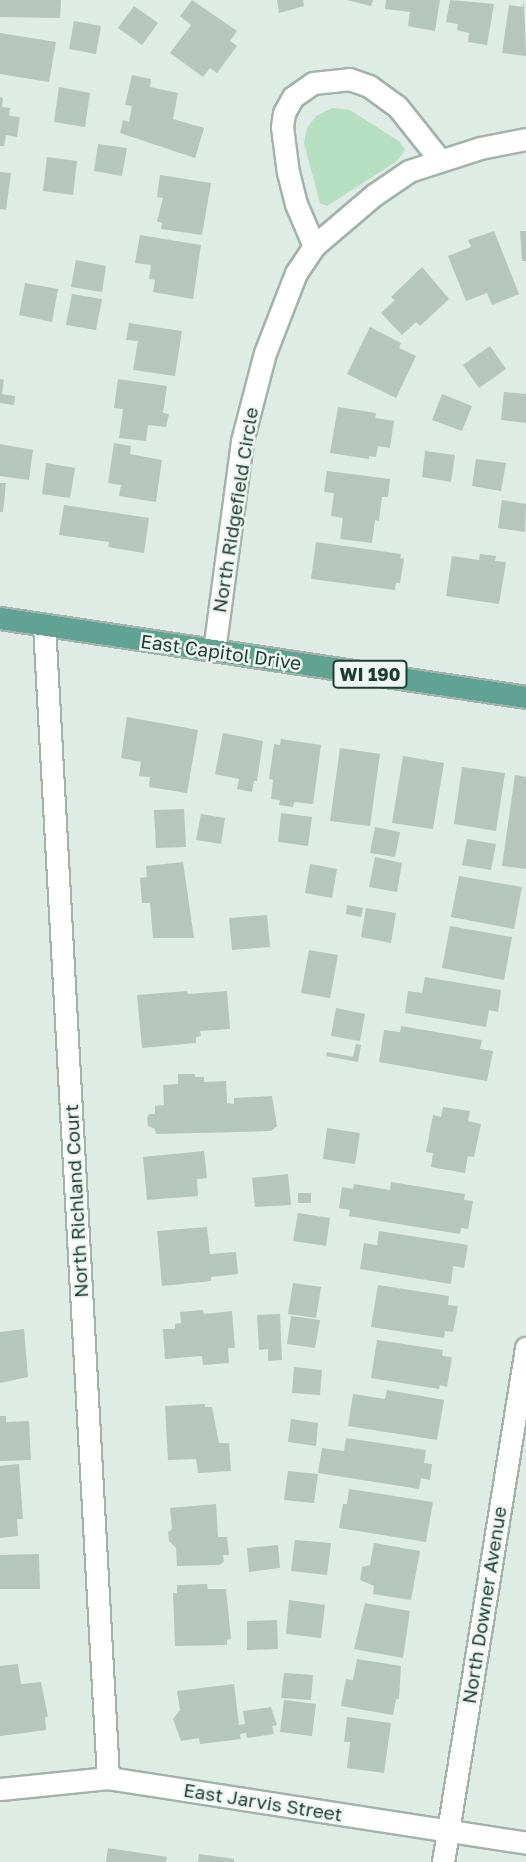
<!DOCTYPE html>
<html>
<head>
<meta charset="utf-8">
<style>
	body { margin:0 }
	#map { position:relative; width:526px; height:1862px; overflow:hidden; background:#dfebe5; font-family:"Golos Text",sans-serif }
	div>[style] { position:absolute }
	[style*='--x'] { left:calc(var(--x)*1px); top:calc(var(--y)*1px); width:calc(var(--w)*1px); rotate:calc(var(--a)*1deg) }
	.green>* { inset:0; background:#b6dec1 }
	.building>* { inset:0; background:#b4c6be }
	.roads { filter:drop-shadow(2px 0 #a2b3ac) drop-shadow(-2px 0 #a2b3ac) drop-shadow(0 2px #a2b3ac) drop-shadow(0 -2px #a2b3ac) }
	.minor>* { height:21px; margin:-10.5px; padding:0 10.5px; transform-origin:10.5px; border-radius:10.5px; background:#fff }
	.major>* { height:21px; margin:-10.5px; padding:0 10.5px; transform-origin:10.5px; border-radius:10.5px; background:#61a392 }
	span { translate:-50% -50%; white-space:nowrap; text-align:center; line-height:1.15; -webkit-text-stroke:5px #eff7f3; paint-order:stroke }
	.shield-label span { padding:2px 5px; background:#eff7f3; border:2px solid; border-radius:5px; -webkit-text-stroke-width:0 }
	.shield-label { font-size:18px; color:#1f3c34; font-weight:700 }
	.street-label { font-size:19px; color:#1f3c34 }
</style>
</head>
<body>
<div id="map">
	<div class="green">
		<div style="clip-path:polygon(332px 108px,350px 110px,400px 142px,405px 150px,397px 161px,327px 206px,320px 203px,304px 143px,307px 128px,316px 116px)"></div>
	</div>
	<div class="building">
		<div style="clip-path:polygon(0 0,61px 0,60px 18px,0 17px)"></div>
		<div style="clip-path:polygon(192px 0,237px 31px,230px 41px,237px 46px,217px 73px,210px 68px,203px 77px,170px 53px,191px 25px,180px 16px)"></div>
		<div style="clip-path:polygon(277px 0,303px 0,304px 6px,279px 13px)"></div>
		<div style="clip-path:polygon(347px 0,373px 0,371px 6px)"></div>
		<div style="clip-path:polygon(386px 0,440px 0,435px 31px,408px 26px,410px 12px,385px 9px)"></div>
		<div style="clip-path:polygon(450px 0,494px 4px,487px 45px,468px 42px,469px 33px,457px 30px,458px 24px,446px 22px)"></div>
		<div style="clip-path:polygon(524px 0,526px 56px,502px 53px,509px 5px,523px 7px)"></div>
		<div style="clip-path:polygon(134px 6px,158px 23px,142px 45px,118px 28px)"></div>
		<div style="clip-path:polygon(74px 21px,101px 26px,96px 54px,69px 49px)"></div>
		<div style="clip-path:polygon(0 33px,56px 42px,49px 82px,0 74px)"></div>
		<div style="clip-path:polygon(132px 75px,151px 79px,150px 87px,178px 93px,173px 119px,204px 128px,195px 158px,120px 133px,123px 120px,129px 122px,132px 106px,125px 105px)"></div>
		<div style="clip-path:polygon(59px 87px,90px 93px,85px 127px,54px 122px)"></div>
		<div style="clip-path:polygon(0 97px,3px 98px,2px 107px,10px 108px,9px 116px,20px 117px,17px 137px,6px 135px,4px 146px,0 146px)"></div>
		<div style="clip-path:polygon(98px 144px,127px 148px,122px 176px,94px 171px)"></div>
		<div style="clip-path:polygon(47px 157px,77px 161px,73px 195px,43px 191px)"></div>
		<div style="clip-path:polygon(0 172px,11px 173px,6px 210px,0 209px)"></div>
		<div style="clip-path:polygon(160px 175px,211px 183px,202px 235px,161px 229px,162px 223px,157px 221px,163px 198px,157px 197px)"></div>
		<div style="clip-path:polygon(494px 231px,519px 294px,492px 305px,487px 293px,466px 301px,448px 256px,471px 247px,468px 240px)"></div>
		<div style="clip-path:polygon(520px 231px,526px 231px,526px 261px,522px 261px)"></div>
		<div style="clip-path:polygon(140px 235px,201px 245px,193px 299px,153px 292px,155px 280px,149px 279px,151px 265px,135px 263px)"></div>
		<div style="clip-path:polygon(76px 260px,106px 266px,102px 292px,71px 287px)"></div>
		<div style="clip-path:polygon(422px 267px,449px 299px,420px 326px,416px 322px,402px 335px,381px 313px,395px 300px,391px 297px)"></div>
		<div style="clip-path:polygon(25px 283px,58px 289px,52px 322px,19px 315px)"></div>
		<div style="clip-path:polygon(72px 294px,102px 299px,96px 330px,66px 325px)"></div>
		<div style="clip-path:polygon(129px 323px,182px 331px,175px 376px,133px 370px,138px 341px,126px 340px)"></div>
		<div style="clip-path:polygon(370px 327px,401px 343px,399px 348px,416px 356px,396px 398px,347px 374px)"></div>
		<div style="clip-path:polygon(490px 346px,506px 369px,479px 388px,463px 365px)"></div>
		<div style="clip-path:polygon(0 379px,4px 380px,2px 394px,15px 396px,14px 405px,0 403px)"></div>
		<div style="clip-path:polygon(118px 379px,167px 386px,163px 413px,169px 414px,166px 427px,148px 425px,146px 441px,119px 438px,123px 409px,114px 408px)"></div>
		<div style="clip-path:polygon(504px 392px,526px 394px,526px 423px,501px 420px)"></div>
		<div style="clip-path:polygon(442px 394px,472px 406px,462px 431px,432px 420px)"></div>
		<div style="clip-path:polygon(338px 407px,376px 413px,375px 418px,394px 421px,390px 448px,378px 446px,376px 457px,369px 456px,369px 459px,330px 453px)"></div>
		<div style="clip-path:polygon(114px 443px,131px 446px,130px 454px,162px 460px,156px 502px,119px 496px,121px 485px,108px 483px)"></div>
		<div style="clip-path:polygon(0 444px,33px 450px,29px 480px,0 476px)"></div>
		<div style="clip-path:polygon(425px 451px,455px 455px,451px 482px,422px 477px)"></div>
		<div style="clip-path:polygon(476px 459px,506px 463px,501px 491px,472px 486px)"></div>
		<div style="clip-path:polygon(46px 463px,75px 468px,70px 498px,42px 494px)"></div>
		<div style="clip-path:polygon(327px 471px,390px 479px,388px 497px,382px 497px,379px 521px,375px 520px,372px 543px,340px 539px,343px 518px,331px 516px,334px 493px,324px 492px)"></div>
		<div style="clip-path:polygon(0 483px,6px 483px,3px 512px,0 512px)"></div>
		<div style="clip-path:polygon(502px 500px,526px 504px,525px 532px,498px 528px)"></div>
		<div style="clip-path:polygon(64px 505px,149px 518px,144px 553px,108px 547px,109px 542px,59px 535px)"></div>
		<div style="clip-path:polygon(316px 542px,401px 554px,400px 558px,404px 559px,400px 583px,396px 583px,395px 590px,311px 579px)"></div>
		<div style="clip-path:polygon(480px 554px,496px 556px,495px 561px,506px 562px,499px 604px,446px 596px,452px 556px,479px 560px)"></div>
		<div style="clip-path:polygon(127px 717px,198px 730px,187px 793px,149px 787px,150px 777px,139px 776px,141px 762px,121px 758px)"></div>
		<div style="clip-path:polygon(223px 733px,263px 741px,257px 781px,254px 781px,252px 792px,237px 789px,239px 779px,215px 774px)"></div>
		<div style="clip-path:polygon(281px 739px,321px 745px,313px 804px,294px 802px,293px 807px,279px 805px,280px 800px,271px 799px,273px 780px,269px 779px,274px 744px,280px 745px)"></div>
		<div style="clip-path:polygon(340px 748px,380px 754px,370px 826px,330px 821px)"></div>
		<div style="clip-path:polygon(403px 756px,444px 763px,433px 829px,392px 823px)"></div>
		<div style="clip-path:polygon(462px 767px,505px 773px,496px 831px,454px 824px)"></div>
		<div style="clip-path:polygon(515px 775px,526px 777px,526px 869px,502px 866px)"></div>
		<div style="clip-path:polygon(184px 809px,186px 847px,156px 848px,154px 810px)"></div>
		<div style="clip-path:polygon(281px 813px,312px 817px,308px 846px,278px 842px)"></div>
		<div style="clip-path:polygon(201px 814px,225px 818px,221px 844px,196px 840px)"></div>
		<div style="clip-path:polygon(375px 827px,400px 832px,395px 857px,370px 853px)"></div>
		<div style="clip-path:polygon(467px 839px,496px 844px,491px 870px,462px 865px)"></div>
		<div style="clip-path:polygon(375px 857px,402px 863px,397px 892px,369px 887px)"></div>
		<div style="clip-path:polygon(183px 862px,194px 938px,153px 938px,150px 903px,142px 903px,140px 878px,147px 877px,146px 866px)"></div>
		<div style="clip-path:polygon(310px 864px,337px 869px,332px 898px,305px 893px)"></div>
		<div style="clip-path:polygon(459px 876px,522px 887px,514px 929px,451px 917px)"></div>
		<div style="clip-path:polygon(347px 905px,363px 908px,361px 917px,346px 914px)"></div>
		<div style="clip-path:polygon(366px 908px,396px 913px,391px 943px,361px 937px)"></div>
		<div style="clip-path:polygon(267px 915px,270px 947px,232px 950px,229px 918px)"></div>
		<div style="clip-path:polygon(450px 926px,512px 937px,504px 980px,442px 968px)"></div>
		<div style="clip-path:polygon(309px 950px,338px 955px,330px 998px,301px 993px)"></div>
		<div style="clip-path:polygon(425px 977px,501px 990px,498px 1012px,489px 1010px,486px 1027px,405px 1013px,408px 991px,422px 993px)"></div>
		<div style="clip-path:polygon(187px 991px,188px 994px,227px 991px,230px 1029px,200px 1031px,201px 1036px,196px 1037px,196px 1043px,142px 1048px,137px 995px)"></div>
		<div style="clip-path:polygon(336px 1008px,365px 1014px,360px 1041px,331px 1036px)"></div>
		<div style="clip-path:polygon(401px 1026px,482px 1040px,480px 1049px,493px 1051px,487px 1081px,379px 1062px,384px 1030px,400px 1032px)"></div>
		<div style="clip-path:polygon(356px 1044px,361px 1045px,358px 1062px,326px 1056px,327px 1052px,353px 1057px)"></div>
		<div style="clip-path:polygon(178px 1074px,195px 1074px,195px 1077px,204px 1077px,204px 1082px,226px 1081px,227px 1103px,234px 1104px,234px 1098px,272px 1096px,277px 1126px,271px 1131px,156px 1134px,155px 1129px,148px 1126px,147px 1118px,149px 1114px,155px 1114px,155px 1106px,164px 1105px,163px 1085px,178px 1084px)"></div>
		<div style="clip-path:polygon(443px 1107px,470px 1111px,468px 1121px,481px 1124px,474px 1157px,468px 1156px,465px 1173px,431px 1167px,433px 1153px,426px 1152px,433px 1115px,441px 1117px)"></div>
		<div style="clip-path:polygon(327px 1128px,360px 1133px,355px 1164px,323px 1159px)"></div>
		<div style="clip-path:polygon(204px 1151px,207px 1178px,197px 1179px,198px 1196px,147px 1200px,143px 1157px)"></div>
		<div style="clip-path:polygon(288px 1174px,291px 1205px,255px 1207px,252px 1178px)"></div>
		<div style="clip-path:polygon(391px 1182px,465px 1194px,464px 1200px,473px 1201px,468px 1229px,461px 1228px,460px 1234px,349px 1216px,350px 1210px,339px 1208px,342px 1187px,353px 1189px,354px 1184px,390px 1190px)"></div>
		<div style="clip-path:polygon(298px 1193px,311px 1193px,311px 1203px,298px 1203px)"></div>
		<div style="clip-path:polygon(298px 1213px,330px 1218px,326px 1246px,293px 1241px)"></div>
		<div style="clip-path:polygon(207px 1227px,210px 1254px,236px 1252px,238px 1274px,211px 1277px,211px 1281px,162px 1286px,157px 1231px)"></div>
		<div style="clip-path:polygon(379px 1231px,468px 1245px,464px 1268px,453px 1266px,451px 1284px,360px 1269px,364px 1243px,377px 1245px)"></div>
		<div style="clip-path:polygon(293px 1283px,321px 1287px,316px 1318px,288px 1314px)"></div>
		<div style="clip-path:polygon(378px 1285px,449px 1296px,448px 1305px,458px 1306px,453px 1332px,445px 1331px,444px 1338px,371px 1327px)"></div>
		<div style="clip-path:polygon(203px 1310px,204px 1314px,232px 1311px,235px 1348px,228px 1348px,229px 1363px,203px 1365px,202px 1356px,165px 1359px,163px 1329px,175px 1329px,175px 1324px,181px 1323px,180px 1312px)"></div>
		<div style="clip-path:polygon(280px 1314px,282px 1360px,268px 1361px,268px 1349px,259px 1350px,257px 1315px)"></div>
		<div style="clip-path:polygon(291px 1316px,320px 1320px,315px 1348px,287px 1344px)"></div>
		<div style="clip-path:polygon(24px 1329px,28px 1377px,0 1383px,0 1332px)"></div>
		<div style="clip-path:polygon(377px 1340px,443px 1350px,442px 1356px,452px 1357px,447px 1387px,440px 1385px,439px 1389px,371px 1378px)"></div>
		<div style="clip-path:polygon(294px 1367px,322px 1370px,320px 1395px,292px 1393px)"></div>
		<div style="clip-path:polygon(387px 1390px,444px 1400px,437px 1440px,348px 1426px,353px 1394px,385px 1399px)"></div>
		<div style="clip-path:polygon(205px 1404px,205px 1407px,212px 1407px,219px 1443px,229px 1443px,231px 1471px,198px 1473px,196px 1459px,168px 1460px,165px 1406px)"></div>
		<div style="clip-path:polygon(0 1416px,6px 1416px,6px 1422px,29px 1421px,31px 1460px,0 1461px)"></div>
		<div style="clip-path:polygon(291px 1419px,318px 1423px,316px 1446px,288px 1442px)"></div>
		<div style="clip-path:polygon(346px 1438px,426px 1450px,424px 1463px,432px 1464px,430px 1480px,421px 1478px,419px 1489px,318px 1473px,322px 1448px,344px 1451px)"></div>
		<div style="clip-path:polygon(19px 1464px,23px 1519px,17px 1519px,18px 1536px,0 1538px,0 1466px)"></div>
		<div style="clip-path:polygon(288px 1471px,318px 1474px,314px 1503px,284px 1500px)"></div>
		<div style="clip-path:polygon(349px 1489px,433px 1502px,426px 1542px,339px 1528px,343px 1504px,347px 1504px)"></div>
		<div style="clip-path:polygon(216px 1504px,218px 1537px,227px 1537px,229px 1555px,223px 1555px,224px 1562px,219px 1565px,177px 1566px,176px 1548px,169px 1541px,168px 1532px,172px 1529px,170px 1508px)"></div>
		<div style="clip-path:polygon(295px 1540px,331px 1543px,327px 1575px,291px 1571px)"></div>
		<div style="clip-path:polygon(374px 1543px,420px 1551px,411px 1600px,373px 1594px,374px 1586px,360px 1580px,362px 1567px,370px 1565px)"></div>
		<div style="clip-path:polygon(278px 1545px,280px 1568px,249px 1572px,247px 1548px)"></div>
		<div style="clip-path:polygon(39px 1554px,40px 1589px,0 1589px,0 1555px)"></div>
		<div style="clip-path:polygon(207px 1584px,208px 1589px,226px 1589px,231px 1639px,227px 1640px,227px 1645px,175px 1646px,173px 1593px,177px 1593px,177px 1585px)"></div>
		<div style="clip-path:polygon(289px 1600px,325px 1605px,321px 1638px,286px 1634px)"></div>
		<div style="clip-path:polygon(365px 1603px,410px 1611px,403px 1658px,354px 1649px)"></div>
		<div style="clip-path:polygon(277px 1620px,278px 1649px,247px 1650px,247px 1621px)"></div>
		<div style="clip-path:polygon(357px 1659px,401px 1666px,399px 1699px,396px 1699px,393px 1715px,341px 1706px,346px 1679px,353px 1680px)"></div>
		<div style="clip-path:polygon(18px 1664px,21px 1684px,41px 1682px,48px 1717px,45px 1717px,46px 1730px,0 1736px,0 1666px)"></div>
		<div style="clip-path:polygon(284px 1673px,313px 1675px,311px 1700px,281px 1698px)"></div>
		<div style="clip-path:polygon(234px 1684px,239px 1725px,245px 1724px,243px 1711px,271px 1707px,277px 1725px,272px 1726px,274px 1734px,247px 1738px,246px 1733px,240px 1734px,241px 1739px,200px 1744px,199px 1738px,181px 1741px,173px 1719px,180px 1710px,177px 1691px)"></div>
		<div style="clip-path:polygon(284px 1700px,316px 1704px,312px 1736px,280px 1732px)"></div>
		<div style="clip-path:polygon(347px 1717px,391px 1723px,384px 1773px,347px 1768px,350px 1742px,344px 1742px)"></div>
		<div style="clip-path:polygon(108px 1848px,167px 1857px,166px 1862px,106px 1862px)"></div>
		<div style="clip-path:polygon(199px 1854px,234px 1859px,234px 1862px,198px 1862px)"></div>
	</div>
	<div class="roads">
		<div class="minor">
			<div style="--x:314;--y:246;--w:46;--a:-113.2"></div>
			<div style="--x:296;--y:204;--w:32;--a:-104"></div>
			<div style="--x:288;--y:173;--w:46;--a:-97.4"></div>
			<div style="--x:282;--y:127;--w:14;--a:-82"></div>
			<div style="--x:284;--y:113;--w:18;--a:-61"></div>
			<div style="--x:293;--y:97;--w:24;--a:-35"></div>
			<div style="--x:313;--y:83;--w:36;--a:-6"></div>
			<div style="--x:349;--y:79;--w:21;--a:19"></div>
			<div style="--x:369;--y:86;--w:34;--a:36"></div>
			<div style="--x:397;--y:106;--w:69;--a:51.5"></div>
			<div style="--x:44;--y:625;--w:1155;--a:86.82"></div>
			<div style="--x:214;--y:651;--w:212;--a:-82.4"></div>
			<div style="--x:242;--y:441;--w:91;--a:-75.4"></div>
			<div style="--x:265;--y:353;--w:86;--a:-68.8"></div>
			<div style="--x:296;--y:273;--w:32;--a:-56"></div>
			<div style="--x:314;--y:246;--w:79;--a:-40.4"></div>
			<div style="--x:374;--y:195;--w:42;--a:-34.4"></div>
			<div style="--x:409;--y:171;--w:75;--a:-17.9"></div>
			<div style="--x:480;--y:148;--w:47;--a:-11.1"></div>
			<div style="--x:0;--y:1789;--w:109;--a:-5.8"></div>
			<div style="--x:108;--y:1778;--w:423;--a:8.8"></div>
			<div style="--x:443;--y:1862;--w:521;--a:-80.83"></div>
		</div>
		<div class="major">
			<div style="--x:0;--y:618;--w:532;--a:8.54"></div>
		</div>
	</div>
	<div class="shield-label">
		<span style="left:370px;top:674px">WI 190</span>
	</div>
	<div class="street-label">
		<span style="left:235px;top:510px;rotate:-81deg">North Ridgefield Circle</span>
		<span style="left:221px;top:652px;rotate:8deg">East Capitol Drive</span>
		<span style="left:76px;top:1201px;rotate:-93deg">North Richland Court</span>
		<span style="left:484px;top:1605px;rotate:-81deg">North Downer Avenue</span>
		<span style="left:263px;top:1802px;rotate:9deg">East Jarvis Street</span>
	</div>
</div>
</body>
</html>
